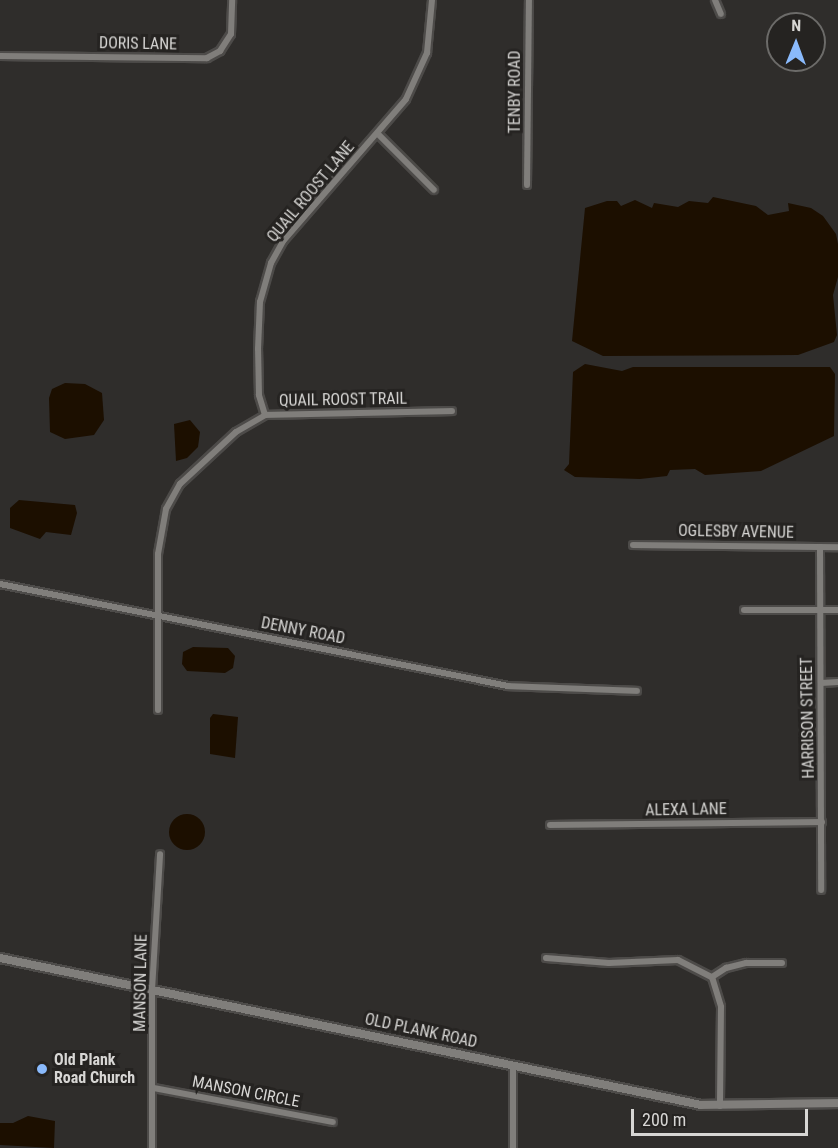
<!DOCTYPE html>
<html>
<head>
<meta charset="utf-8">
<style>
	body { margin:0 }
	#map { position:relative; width:838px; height:1148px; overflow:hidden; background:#2f2d2b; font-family:"Roboto Condensed",sans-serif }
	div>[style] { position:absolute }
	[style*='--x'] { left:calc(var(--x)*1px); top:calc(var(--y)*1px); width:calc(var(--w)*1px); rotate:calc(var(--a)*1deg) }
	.water>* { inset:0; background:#1c0f00 }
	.round { border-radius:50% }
	.roads { filter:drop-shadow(2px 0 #4d4b49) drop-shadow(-2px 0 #4d4b49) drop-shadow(0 2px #4d4b49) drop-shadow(0 -2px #4d4b49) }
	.street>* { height:6px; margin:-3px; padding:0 3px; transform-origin:3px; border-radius:3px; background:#807e7b }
	.secondary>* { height:8px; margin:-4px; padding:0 4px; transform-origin:4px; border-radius:4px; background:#807e7b }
	.dots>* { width:16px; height:16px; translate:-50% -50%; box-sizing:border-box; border:3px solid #252321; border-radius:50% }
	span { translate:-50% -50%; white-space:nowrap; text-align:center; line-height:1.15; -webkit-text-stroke:6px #252321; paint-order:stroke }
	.street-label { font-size:16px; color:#d7d6d4 }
	.poi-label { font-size:16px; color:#d7d6d4; font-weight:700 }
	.left { translate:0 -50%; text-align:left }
	.north { position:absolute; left:766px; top:12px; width:60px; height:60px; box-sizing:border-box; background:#252321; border:2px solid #6c6b69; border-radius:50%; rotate:1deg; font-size:16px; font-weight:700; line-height:24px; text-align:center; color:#d7d6d4 }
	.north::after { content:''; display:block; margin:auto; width:21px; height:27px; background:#8abafc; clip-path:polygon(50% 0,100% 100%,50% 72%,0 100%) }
	.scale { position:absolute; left:631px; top:1109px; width:177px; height:27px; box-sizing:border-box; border:3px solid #d7d6d4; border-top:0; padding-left:8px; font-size:18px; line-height:21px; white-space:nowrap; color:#d7d6d4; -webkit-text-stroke:4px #252321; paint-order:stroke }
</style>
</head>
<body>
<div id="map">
	<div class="water">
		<div style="clip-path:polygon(713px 197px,756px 206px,768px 215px,789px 211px,788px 203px,811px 208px,823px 216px,836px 234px,838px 244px,838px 277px,833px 295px,837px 335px,834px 342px,798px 355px,603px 356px,572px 341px,585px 208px,607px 201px,617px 201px,621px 206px,635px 200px,652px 208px,654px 203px,678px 207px,689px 201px,708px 203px)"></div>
		<div style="clip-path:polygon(585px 364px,622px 371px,633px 367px,830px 367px,835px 374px,834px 436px,761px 471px,705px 475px,695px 469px,670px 470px,667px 476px,640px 479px,575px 477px,564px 470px,569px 464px,573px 372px)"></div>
		<div style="clip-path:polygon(65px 383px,85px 384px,102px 393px,104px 420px,94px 435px,65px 439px,50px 432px,49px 398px,52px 389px)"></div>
		<div style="clip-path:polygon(190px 420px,200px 432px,198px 447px,187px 458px,176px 461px,174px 424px)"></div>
		<div style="clip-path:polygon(19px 500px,75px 505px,77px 513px,71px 535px,46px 532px,40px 539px,10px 528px,10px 508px)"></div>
		<div style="clip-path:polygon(193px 647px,228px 648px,235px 656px,233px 668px,225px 673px,187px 671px,182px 664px,183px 652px)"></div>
		<div style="clip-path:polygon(213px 714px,238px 717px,235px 758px,210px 754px,210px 718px)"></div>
		<div class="round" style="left:169px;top:814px;width:36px;height:36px"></div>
		<div style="clip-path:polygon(28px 1116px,55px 1121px,54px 1148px,0 1145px,0 1123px,13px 1123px)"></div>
	</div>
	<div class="roads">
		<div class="street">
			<div style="--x:715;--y:0;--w:15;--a:67"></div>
			<div style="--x:0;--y:56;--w:207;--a:0.6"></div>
			<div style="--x:207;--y:58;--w:15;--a:-28"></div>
			<div style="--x:220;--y:51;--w:20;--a:-57"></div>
			<div style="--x:231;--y:34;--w:34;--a:-88"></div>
			<div style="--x:378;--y:134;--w:79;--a:45"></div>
			<div style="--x:527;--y:185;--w:185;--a:-89.4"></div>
			<div style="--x:265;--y:415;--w:21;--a:-107"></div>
			<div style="--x:259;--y:395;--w:46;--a:-91.2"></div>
			<div style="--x:258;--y:349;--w:47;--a:-87.6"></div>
			<div style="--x:260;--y:302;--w:41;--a:-74.2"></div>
			<div style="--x:271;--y:263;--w:26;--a:-61"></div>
			<div style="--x:284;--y:240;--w:186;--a:-49.1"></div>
			<div style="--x:406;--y:99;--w:51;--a:-65.5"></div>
			<div style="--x:427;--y:53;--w:53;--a:-84.6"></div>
			<div style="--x:633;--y:545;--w:205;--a:0.6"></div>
			<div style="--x:820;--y:547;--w:343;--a:89.8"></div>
			<div style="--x:0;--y:584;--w:518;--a:11.35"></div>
			<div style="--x:508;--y:686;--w:129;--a:2.2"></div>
			<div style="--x:744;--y:610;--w:94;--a:0"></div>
			<div style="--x:821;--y:683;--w:17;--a:-3"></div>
			<div style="--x:158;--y:710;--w:156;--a:-90"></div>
			<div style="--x:158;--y:554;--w:46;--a:-79.9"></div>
			<div style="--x:166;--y:509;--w:29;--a:-61"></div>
			<div style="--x:180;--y:484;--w:76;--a:-42.9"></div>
			<div style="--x:236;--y:432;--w:34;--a:-30"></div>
			<div style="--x:265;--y:415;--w:187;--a:-1.2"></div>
			<div style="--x:550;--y:825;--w:272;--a:-0.6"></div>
			<div style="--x:546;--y:958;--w:63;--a:4.5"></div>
			<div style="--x:609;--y:963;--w:69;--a:-2.5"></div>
			<div style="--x:678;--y:960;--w:38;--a:27"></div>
			<div style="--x:712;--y:977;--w:31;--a:73"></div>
			<div style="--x:721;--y:1007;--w:99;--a:90.6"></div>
			<div style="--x:712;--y:977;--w:17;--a:-33"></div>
			<div style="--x:726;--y:968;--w:21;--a:-14"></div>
			<div style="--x:746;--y:963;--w:36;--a:0"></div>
			<div style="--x:154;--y:1088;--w:182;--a:10.8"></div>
			<div style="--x:152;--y:1148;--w:158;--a:-90"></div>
			<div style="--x:152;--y:990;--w:136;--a:-86.6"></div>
			<div style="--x:513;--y:1148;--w:82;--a:-90"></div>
		</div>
		<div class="secondary">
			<div style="--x:0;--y:958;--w:716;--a:11.84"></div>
			<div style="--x:701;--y:1105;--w:137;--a:-0.8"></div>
		</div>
	</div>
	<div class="dots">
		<div style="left:42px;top:1069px;background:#8abafc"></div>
	</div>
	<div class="street-label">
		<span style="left:138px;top:44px;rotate:1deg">DORIS LANE</span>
		<span style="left:515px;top:92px;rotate:-90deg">TENBY ROAD</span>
		<span style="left:311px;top:192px;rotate:-50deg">QUAIL ROOST LANE</span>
		<span style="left:343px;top:400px;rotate:-1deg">QUAIL ROOST TRAIL</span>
		<span style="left:736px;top:532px;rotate:1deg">OGLESBY AVENUE</span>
		<span style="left:303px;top:631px;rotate:11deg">DENNY ROAD</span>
		<span style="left:808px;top:718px;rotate:-91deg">HARRISON STREET</span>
		<span style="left:686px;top:810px;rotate:-1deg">ALEXA LANE</span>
		<span style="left:141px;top:983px;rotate:-89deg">MANSON LANE</span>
		<span style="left:421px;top:1031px;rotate:12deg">OLD PLANK ROAD</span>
		<span style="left:246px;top:1092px;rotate:11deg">MANSON CIRCLE</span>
	</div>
	<div class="poi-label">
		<span class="left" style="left:54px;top:1069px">Old Plank<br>Road Church</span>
	</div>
	<div class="north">N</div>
	<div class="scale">200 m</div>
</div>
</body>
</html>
